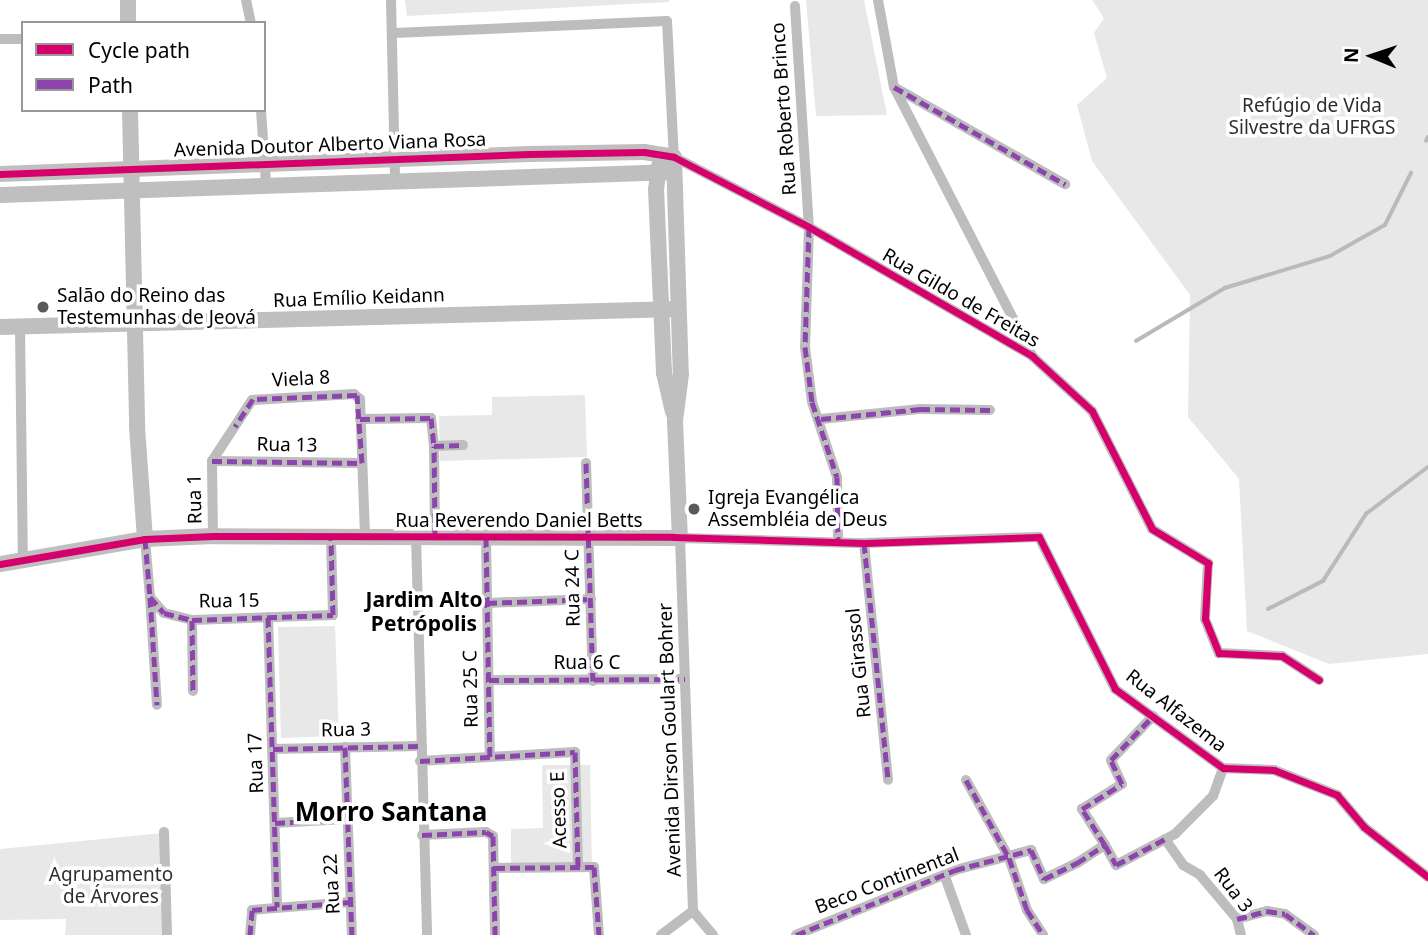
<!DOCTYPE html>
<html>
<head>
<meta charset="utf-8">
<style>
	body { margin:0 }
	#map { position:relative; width:1428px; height:935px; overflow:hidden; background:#fff; font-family:"Noto Sans",sans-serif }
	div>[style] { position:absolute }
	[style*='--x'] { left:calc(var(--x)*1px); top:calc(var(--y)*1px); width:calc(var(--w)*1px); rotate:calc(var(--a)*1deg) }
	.green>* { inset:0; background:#e8e8e8 }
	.stream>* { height:3.5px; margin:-1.75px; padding:0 1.75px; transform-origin:1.75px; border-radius:1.75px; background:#bababa }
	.street>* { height:10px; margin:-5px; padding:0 5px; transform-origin:5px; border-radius:5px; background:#bdbdbd }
	.secondary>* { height:16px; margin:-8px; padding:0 8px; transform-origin:8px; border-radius:8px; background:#bfbfbf }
	.quiet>* { height:5px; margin-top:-2.5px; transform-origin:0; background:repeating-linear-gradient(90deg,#8e44ad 0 10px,transparent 0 15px) }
	.cycleway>* { height:7px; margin:-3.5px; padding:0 3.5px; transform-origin:3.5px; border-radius:3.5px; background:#d6006c }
	.dots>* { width:19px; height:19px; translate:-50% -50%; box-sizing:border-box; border:4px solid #fff; border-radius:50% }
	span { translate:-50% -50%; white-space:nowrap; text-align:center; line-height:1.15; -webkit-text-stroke:7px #fff; paint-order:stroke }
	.park-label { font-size:19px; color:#2d2d2d }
	.street-label { font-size:19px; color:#000 }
	.poi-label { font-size:19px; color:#000 }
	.left { translate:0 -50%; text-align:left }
	.neighbourhood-label { font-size:21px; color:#000; font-weight:700 }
	.district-label { font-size:26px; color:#000; font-weight:700 }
	.legend { position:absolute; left:21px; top:21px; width:245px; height:91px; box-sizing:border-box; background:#fff; border:2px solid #999; margin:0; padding:9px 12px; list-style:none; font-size:21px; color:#000 }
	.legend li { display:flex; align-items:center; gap:14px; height:35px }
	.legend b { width:35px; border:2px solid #999 }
	.north { position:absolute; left:1337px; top:21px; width:70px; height:70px; -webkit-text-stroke:5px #fff; paint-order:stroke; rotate:272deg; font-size:19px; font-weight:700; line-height:28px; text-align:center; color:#000 }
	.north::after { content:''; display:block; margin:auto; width:24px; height:32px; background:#000; clip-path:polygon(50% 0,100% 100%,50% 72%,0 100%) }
</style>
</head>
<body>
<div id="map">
	<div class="green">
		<div style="clip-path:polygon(405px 0,669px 0,669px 2px,407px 16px)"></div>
		<div style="clip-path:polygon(806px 0,864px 0,887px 115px,816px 116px)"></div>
		<div style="clip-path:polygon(1092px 0,1428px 0,1428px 654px,1329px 664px,1247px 631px,1239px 479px,1188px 417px,1190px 295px,1092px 161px,1077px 105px,1107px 78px,1094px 33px,1104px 18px)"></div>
		<div style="clip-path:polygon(585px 395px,587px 457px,440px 461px,439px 416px,492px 415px,492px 397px)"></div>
		<div style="clip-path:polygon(335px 626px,339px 736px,281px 738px,278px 627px)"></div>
		<div style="clip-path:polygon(542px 765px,590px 765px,592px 872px,511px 873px,511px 829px,543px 828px)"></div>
		<div style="clip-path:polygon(162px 833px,166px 935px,65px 935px,66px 919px,0 920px,0 849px)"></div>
	</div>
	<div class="stream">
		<div style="--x:1426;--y:141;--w:4;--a:-63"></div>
		<div style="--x:1136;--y:341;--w:104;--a:-30.8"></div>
		<div style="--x:1225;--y:288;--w:110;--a:-16.9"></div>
		<div style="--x:1330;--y:256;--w:63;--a:-29.4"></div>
		<div style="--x:1385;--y:225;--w:58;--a:-63.4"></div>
		<div style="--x:1268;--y:609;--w:62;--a:-27"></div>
		<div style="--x:1323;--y:581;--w:80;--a:-57.3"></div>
		<div style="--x:1366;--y:514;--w:78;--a:-37.2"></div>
	</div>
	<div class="street">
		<div style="--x:246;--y:0;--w:24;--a:78"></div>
		<div style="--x:391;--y:0;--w:181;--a:88.7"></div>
		<div style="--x:878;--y:0;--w:88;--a:79.6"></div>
		<div style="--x:894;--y:87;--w:302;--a:62.8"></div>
		<div style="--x:795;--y:6;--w:221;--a:86.4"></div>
		<div style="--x:809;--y:227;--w:120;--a:91.9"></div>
		<div style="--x:805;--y:347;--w:55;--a:82.7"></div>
		<div style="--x:812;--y:402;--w:79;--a:71.6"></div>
		<div style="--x:837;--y:477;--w:65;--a:89.1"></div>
		<div style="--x:394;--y:33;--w:273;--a:-2.5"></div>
		<div style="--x:667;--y:21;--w:136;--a:87.1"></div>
		<div style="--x:674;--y:157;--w:152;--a:27.4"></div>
		<div style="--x:809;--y:227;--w:258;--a:30"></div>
		<div style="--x:1032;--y:356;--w:81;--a:42.5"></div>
		<div style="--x:1092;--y:411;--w:132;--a:63"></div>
		<div style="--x:1152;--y:529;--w:66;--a:31.3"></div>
		<div style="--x:1208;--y:563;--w:56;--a:93.1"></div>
		<div style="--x:1205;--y:619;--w:37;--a:68"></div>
		<div style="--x:1219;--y:653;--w:63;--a:2.7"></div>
		<div style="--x:1282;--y:656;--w:44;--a:33"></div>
		<div style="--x:0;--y:39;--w:23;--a:0"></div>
		<div style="--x:894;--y:87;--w:197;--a:29.6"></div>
		<div style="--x:261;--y:110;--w:74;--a:86.1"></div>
		<div style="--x:20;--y:326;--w:234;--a:89.3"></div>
		<div style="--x:360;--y:419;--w:71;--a:-0.8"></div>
		<div style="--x:431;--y:418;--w:28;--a:84"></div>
		<div style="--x:821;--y:419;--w:100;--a:-5.8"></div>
		<div style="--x:920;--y:409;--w:70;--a:0.8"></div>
		<div style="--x:212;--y:461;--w:150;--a:0.8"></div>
		<div style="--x:586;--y:463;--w:218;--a:88.2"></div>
		<div style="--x:213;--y:536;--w:75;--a:-90.8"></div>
		<div style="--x:212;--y:461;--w:73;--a:-56.7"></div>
		<div style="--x:252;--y:400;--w:102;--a:-3.4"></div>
		<div style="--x:354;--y:394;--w:8;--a:40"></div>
		<div style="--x:360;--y:399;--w:138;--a:87.9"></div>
		<div style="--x:416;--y:537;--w:398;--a:88.4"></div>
		<div style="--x:435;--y:537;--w:91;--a:-90.6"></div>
		<div style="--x:434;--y:446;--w:29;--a:-2"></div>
		<div style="--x:486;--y:537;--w:220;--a:89"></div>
		<div style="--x:145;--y:539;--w:58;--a:85.1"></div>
		<div style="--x:150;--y:597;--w:21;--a:49"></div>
		<div style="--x:164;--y:613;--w:29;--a:14"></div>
		<div style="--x:192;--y:620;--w:141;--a:-2"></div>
		<div style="--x:333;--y:615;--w:78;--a:-91.5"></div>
		<div style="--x:864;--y:543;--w:238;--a:84.2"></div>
		<div style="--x:150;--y:597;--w:108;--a:86.3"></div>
		<div style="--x:487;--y:603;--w:104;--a:-2.2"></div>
		<div style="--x:268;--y:617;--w:290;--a:88.2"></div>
		<div style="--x:192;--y:620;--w:71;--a:89.2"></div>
		<div style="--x:489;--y:680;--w:196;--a:-0.3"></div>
		<div style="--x:345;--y:747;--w:188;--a:87.9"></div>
		<div style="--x:273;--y:749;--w:147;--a:-1.2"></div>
		<div style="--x:420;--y:761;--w:155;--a:-3.3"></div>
		<div style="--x:575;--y:752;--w:115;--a:88.5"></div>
		<div style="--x:966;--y:780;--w:89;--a:61.1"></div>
		<div style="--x:1009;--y:858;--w:55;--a:70.9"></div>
		<div style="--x:1027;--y:910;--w:30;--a:57"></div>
		<div style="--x:275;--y:823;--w:71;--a:-3.2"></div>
		<div style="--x:164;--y:832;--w:103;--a:88.3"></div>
		<div style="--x:422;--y:835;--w:64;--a:-2.7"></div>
		<div style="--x:486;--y:832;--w:8;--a:30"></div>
		<div style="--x:493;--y:836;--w:99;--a:88.8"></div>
		<div style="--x:1165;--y:839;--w:32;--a:55"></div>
		<div style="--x:1183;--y:865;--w:20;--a:30"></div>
		<div style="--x:1200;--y:875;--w:57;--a:49.9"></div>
		<div style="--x:1237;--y:919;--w:16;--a:76"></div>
		<div style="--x:1105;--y:845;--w:23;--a:61"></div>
		<div style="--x:1116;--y:865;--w:67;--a:-27.7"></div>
		<div style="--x:1175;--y:834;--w:54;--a:-45"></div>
		<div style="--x:1213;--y:796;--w:30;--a:-70"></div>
		<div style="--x:495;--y:868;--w:99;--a:-0.6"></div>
		<div style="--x:594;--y:867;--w:68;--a:85.8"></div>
		<div style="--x:944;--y:874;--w:65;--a:70.2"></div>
		<div style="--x:1237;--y:919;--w:31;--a:-15"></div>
		<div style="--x:1267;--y:911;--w:18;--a:9"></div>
		<div style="--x:1285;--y:914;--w:36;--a:36"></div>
		<div style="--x:250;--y:935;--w:25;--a:-85"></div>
		<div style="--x:252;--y:910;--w:99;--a:-4.6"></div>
		<div style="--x:661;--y:935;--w:40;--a:-37"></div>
		<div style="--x:713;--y:935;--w:31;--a:-130"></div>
		<div style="--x:693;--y:911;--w:373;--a:-92"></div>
		<div style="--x:680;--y:538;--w:184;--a:1.6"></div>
		<div style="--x:864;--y:543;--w:175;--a:-2"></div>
		<div style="--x:1039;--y:537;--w:170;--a:63.4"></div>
		<div style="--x:1115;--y:689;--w:134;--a:36.2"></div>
		<div style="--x:1223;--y:768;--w:51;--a:2.2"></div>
		<div style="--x:1274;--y:770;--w:68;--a:21.6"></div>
		<div style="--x:1337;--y:795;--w:42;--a:49.8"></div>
		<div style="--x:1364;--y:827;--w:81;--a:38"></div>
		<div style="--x:796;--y:935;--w:172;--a:-22.2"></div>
		<div style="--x:955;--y:870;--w:79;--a:-14.7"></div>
		<div style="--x:1031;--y:850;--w:32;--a:66"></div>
		<div style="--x:1044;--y:879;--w:37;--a:-26"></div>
		<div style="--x:1077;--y:863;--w:33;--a:-33"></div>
		<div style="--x:1105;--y:845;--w:43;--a:-122.6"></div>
		<div style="--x:1082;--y:809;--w:47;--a:-32"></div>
		<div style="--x:1122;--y:784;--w:26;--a:-115"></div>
		<div style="--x:1111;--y:760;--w:61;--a:-46.3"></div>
	</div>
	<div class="secondary">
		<div style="--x:128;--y:0;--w:23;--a:90"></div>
		<div style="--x:130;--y:110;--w:317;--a:88.7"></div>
		<div style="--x:137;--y:427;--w:112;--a:85.9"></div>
		<div style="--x:659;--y:166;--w:23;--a:97"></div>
		<div style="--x:656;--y:189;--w:184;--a:87.5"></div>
		<div style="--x:664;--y:373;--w:40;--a:77"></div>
		<div style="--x:0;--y:174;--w:530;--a:-2.16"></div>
		<div style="--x:530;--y:154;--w:114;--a:-1"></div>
		<div style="--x:644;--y:152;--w:30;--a:9"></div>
		<div style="--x:674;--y:157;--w:217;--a:88.2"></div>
		<div style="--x:681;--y:374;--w:47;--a:97.3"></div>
		<div style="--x:675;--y:421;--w:117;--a:87.6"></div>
		<div style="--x:680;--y:538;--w:467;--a:-179.8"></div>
		<div style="--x:213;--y:536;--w:68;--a:177.5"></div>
		<div style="--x:145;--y:539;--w:147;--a:170.2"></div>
		<div style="--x:0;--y:195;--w:674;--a:-1.95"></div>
		<div style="--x:0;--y:327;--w:678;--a:-1.52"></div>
	</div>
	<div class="quiet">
		<div style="--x:894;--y:87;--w:197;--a:29.6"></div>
		<div style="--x:809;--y:227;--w:120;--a:91.9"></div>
		<div style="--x:805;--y:347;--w:55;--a:82.7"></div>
		<div style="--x:812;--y:402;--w:79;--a:71.6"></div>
		<div style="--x:837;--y:477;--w:65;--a:89.1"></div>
		<div style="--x:360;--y:419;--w:71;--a:-0.8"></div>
		<div style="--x:431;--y:418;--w:28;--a:84"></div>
		<div style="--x:821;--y:419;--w:100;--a:-5.8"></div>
		<div style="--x:920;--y:409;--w:70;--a:0.8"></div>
		<div style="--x:212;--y:461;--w:150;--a:0.8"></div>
		<div style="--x:362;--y:463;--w:68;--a:-94.2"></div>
		<div style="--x:357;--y:395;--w:104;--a:177.8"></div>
		<div style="--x:253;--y:399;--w:33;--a:123"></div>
		<div style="--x:586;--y:463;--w:218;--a:88.2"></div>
		<div style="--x:435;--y:537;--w:91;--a:-90.6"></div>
		<div style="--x:434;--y:446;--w:29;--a:-2"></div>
		<div style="--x:486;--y:537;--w:220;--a:89"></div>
		<div style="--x:145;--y:539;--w:58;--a:85.1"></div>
		<div style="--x:150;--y:597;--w:21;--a:49"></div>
		<div style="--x:164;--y:613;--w:29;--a:14"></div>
		<div style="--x:192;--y:620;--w:141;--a:-2"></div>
		<div style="--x:333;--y:615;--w:78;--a:-91.5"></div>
		<div style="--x:864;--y:543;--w:238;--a:84.2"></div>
		<div style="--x:150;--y:597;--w:108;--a:86.3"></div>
		<div style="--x:487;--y:603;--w:104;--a:-2.2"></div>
		<div style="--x:268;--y:617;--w:290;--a:88.2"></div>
		<div style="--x:192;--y:620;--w:71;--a:89.2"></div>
		<div style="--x:489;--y:680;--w:196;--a:-0.3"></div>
		<div style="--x:345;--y:747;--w:188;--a:87.9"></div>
		<div style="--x:273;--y:749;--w:147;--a:-1.2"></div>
		<div style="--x:420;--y:761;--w:155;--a:-3.3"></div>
		<div style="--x:575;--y:752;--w:115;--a:88.5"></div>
		<div style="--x:966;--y:780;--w:89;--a:61.1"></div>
		<div style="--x:1009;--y:858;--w:55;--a:70.9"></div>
		<div style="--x:1027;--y:910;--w:30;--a:57"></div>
		<div style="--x:275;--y:823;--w:71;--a:-3.2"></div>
		<div style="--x:422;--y:835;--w:64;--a:-2.7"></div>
		<div style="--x:486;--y:832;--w:8;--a:30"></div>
		<div style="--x:493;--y:836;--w:99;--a:88.8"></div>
		<div style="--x:1105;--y:845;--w:23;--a:61"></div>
		<div style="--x:1116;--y:865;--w:55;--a:-28"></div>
		<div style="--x:495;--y:868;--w:99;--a:-0.6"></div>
		<div style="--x:594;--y:867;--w:68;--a:85.8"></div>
		<div style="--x:1237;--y:919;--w:31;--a:-15"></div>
		<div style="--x:1267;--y:911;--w:18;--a:9"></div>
		<div style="--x:1285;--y:914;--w:36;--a:36"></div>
		<div style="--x:250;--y:935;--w:25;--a:-85"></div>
		<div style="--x:252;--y:910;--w:99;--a:-4.6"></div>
		<div style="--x:796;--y:935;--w:172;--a:-22.2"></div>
		<div style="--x:955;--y:870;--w:79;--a:-14.7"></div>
		<div style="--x:1031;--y:850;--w:32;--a:66"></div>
		<div style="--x:1044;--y:879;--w:37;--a:-26"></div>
		<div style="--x:1077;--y:863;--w:33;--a:-33"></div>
		<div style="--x:1105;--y:845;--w:43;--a:-122.6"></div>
		<div style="--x:1082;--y:809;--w:47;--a:-32"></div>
		<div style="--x:1122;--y:784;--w:26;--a:-115"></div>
		<div style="--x:1111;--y:760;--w:61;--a:-46.3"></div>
	</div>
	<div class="cycleway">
		<div style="--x:0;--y:174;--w:530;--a:-2.16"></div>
		<div style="--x:530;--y:154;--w:114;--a:-1"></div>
		<div style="--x:644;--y:152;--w:30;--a:9"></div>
		<div style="--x:674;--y:157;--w:152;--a:27.4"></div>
		<div style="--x:809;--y:227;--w:258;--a:30"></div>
		<div style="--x:1032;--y:356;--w:81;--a:42.5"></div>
		<div style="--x:1092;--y:411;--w:132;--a:63"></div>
		<div style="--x:1152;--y:529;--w:66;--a:31.3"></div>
		<div style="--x:1208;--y:563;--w:56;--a:93.1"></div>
		<div style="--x:1205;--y:619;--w:37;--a:68"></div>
		<div style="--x:1219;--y:653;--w:63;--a:2.7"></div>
		<div style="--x:1282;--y:656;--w:44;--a:33"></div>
		<div style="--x:0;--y:564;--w:147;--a:-9.8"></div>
		<div style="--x:145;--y:539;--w:68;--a:-2.5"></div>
		<div style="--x:213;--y:536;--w:460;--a:0.1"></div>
		<div style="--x:673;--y:537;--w:191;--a:1.8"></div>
		<div style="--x:864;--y:543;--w:175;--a:-2"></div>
		<div style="--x:1039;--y:537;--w:170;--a:63.4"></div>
		<div style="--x:1115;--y:689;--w:134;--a:36.2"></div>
		<div style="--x:1223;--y:768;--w:51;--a:2.2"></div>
		<div style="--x:1274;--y:770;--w:68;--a:21.6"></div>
		<div style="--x:1337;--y:795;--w:42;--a:49.8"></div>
		<div style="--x:1364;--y:827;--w:81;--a:38"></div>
	</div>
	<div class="dots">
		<div style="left:43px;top:307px;background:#595959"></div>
		<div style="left:694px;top:509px;background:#595959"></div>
	</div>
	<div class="park-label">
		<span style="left:1312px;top:117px">Refúgio de Vida<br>Silvestre da UFRGS</span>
		<span style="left:111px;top:886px">Agrupamento<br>de Árvores</span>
	</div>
	<div class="street-label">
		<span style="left:784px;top:109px;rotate:-94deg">Rua Roberto Brinco</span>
		<span style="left:330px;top:145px;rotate:-2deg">Avenida Doutor Alberto Viana Rosa</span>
		<span style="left:359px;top:298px;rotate:-2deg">Rua Emílio Keidann</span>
		<span style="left:961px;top:298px;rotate:30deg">Rua Gildo de Freitas</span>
		<span style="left:301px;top:379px;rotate:-3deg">Viela 8</span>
		<span style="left:287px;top:445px;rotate:1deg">Rua 13</span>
		<span style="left:195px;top:499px;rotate:-91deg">Rua 1</span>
		<span style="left:519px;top:521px">Rua Reverendo Daniel Betts</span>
		<span style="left:573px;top:588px;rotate:-91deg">Rua 24 C</span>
		<span style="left:229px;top:601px;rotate:-1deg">Rua 15</span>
		<span style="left:587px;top:663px">Rua 6 C</span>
		<span style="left:859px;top:663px;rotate:-96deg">Rua Girassol</span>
		<span style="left:471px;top:689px;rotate:-91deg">Rua 25 C</span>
		<span style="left:1176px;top:711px;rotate:38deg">Rua Alfazema</span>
		<span style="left:346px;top:730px;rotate:-1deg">Rua 3</span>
		<span style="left:670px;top:740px;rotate:-92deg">Avenida Dirson Goulart Bohrer</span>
		<span style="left:256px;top:763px;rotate:-92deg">Rua 17</span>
		<span style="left:559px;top:810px;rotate:-92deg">Acesso E</span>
		<span style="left:887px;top:881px;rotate:-21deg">Beco Continental</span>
		<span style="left:332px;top:884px;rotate:-93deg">Rua 22</span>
		<span style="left:1233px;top:890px;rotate:53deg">Rua 3</span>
	</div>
	<div class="poi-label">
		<span class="left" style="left:57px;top:307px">Salão do Reino das<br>Testemunhas de Jeová</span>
		<span class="left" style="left:708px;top:509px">Igreja Evangélica<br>Assembléia de Deus</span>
	</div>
	<div class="neighbourhood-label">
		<span style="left:424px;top:611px">Jardim Alto<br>Petrópolis</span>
	</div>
	<div class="district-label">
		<span style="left:391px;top:812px">Morro Santana</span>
	</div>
	<ul class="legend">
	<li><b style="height:9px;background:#d6006c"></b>Cycle path</li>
	<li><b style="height:9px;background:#8e44ad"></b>Path</li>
	</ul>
	<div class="north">N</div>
</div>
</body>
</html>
